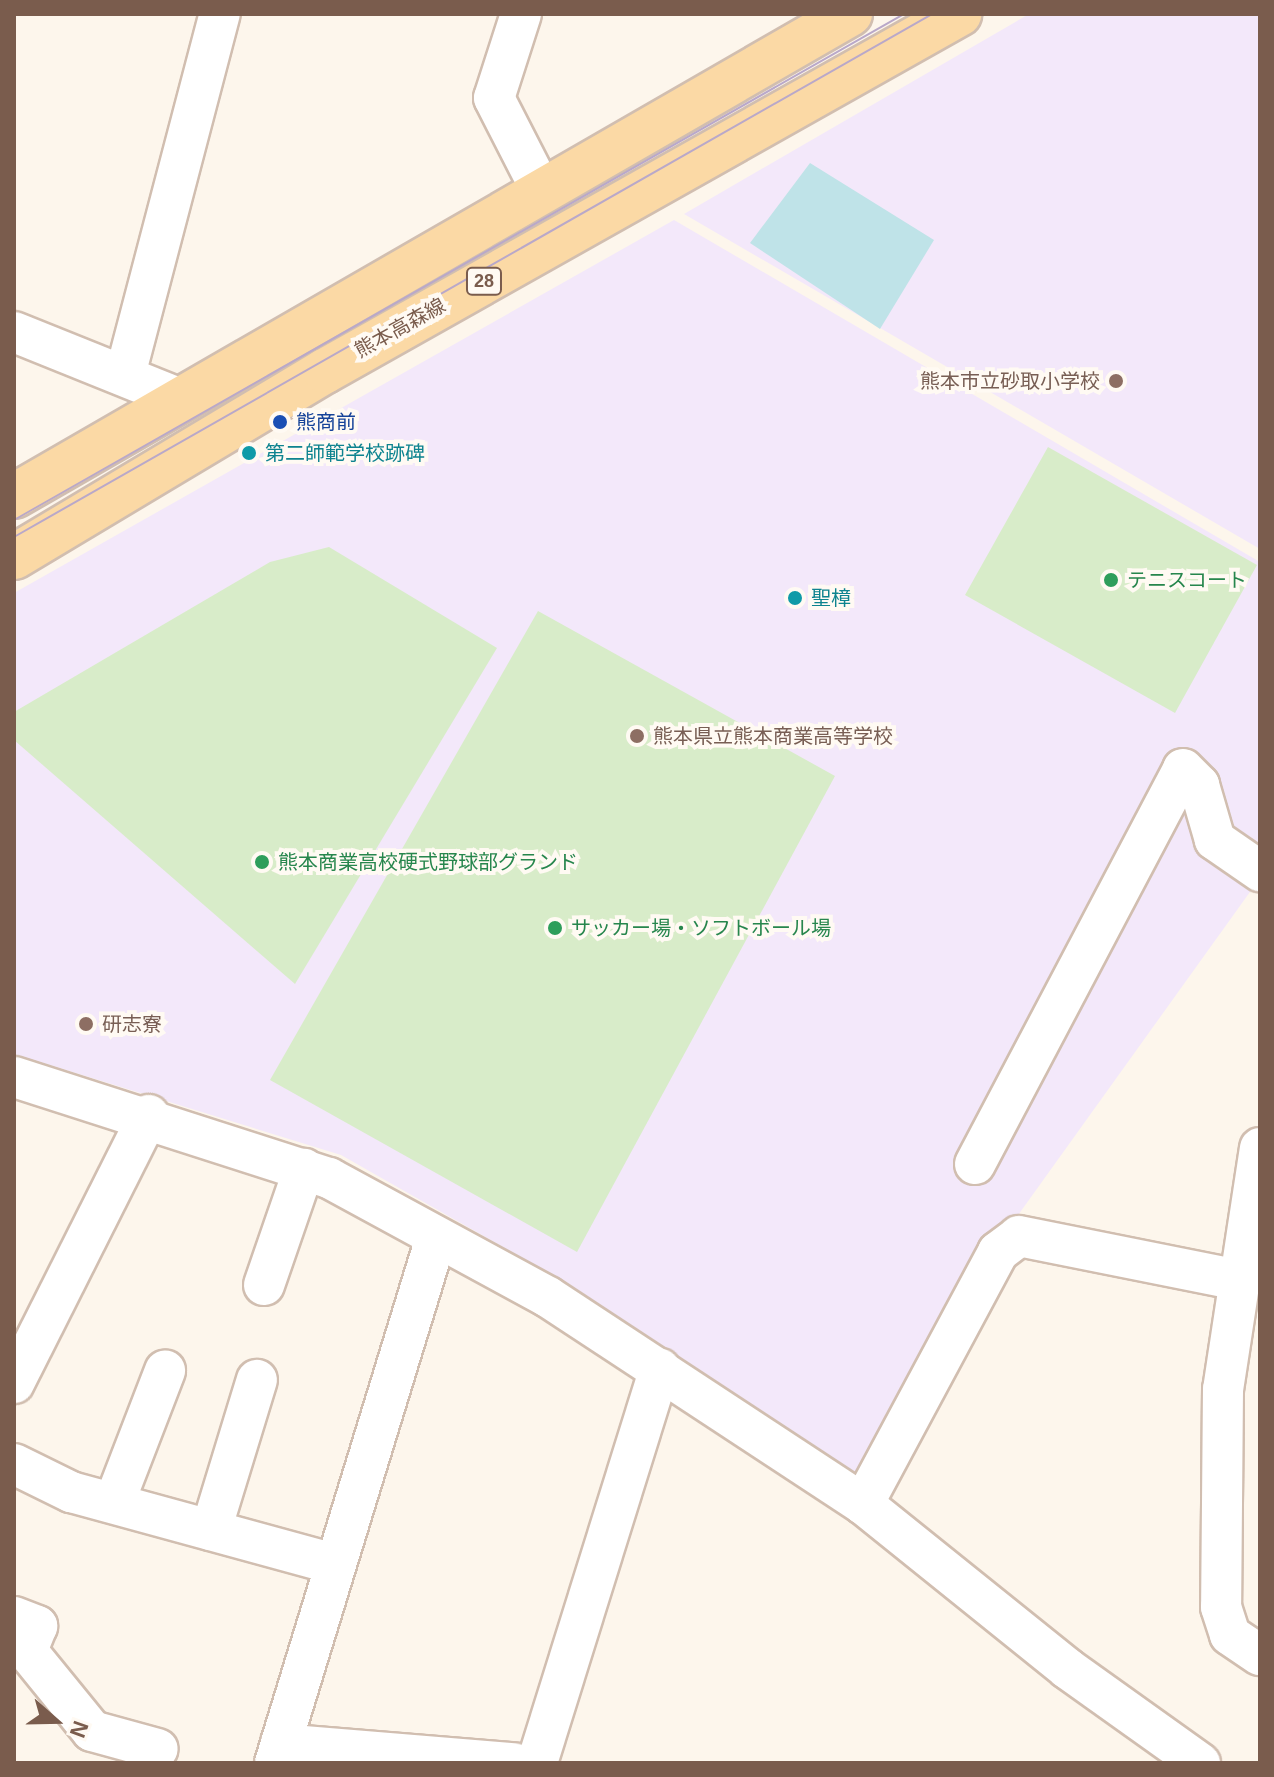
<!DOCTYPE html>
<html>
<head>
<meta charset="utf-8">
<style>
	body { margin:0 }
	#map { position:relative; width:1274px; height:1777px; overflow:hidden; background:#fdf6ec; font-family:Arial,"Noto Sans JP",sans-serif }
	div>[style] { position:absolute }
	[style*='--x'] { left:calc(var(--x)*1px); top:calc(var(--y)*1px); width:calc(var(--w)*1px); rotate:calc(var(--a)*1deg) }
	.education>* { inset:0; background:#f3e8fa }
	.green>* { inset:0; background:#d8ecc9 }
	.water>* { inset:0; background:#bfe3e8 }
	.roads { filter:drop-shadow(2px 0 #d1beb0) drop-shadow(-2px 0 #d1beb0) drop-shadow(0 2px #d1beb0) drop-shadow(0 -2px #d1beb0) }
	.minor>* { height:40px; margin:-20px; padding:0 20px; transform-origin:20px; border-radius:20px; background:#fff }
	.major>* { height:44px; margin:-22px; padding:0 22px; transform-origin:22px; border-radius:22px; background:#fbd9a5 }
	.tram>* { height:2px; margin:-1px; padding:0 1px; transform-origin:1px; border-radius:1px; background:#b9a8c9 }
	.dots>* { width:22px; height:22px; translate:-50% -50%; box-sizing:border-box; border:4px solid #fffaf3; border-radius:50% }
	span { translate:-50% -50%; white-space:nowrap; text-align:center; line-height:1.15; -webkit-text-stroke:8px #fffaf3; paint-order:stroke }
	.shield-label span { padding:2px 6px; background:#fffaf3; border:2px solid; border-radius:6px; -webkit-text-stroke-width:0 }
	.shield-label { font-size:18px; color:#7a5c4d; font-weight:700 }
	.street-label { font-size:20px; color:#7a5c4d }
	.education-label { font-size:20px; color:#785e54 }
	.right { translate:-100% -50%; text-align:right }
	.left { translate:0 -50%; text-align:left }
	.transit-label { font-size:20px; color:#164399 }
	.culture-label { font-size:20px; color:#0d838f }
	.leisure-label { font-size:20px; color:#27864d }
	.frame { position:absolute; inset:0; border:16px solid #7a5c4d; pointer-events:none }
	.north { position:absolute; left:16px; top:1681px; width:80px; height:80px; -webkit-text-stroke:6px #fffaf3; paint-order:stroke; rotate:110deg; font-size:22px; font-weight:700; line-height:32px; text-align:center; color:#7a5c4d }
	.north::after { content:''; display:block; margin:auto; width:28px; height:36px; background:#7a5c4d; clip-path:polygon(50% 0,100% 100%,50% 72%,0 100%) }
</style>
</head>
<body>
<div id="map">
	<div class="education">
		<div style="clip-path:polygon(1029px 14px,1260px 14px,1260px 549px,684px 214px)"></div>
		<div style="clip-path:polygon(674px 220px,1260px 562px,1260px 878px,998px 1243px,857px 1476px,664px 1356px,568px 1284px,341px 1155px,14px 1054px,14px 593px)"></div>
	</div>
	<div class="green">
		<div style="clip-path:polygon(1048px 447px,1257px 565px,1175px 713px,965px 595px)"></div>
		<div style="clip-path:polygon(329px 547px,497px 648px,295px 984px,14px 740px,14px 712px,270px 562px)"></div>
		<div style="clip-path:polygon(538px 611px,835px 776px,577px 1252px,270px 1080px)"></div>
	</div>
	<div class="water">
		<div style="clip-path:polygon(810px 163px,934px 240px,880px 329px,750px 243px)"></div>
	</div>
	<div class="roads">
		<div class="minor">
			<div style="--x:521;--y:14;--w:88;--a:107.8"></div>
			<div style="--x:494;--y:98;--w:106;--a:62.9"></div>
			<div style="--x:14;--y:332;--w:182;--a:21.9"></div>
			<div style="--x:125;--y:375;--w:373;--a:-75.3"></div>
			<div style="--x:14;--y:1077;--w:331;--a:17.8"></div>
			<div style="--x:329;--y:1178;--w:249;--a:28.5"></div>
			<div style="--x:548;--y:1297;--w:377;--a:33.3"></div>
			<div style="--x:863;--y:1504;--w:263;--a:38.8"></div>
			<div style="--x:1068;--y:1669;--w:162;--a:35.5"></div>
			<div style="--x:1260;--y:1148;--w:244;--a:98.7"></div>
			<div style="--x:1223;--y:1389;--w:218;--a:90.5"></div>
			<div style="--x:1221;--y:1607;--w:29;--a:72"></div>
			<div style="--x:1230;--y:1635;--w:36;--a:34"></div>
			<div style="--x:975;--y:1164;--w:446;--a:-62.2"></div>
			<div style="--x:1183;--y:769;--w:23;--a:45"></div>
			<div style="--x:1199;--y:785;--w:57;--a:73.8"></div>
			<div style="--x:1215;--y:840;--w:55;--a:34.6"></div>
			<div style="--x:264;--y:1285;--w:123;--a:-71"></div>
			<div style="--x:14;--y:1383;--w:300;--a:-63.3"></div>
			<div style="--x:14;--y:1464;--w:64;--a:26.2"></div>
			<div style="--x:71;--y:1492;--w:274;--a:15.3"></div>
			<div style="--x:114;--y:1503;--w:142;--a:-68.9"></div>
			<div style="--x:863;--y:1504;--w:286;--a:-61.8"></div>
			<div style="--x:998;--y:1252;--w:26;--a:-37"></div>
			<div style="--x:1019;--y:1236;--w:220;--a:11.3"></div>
			<div style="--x:211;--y:1530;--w:157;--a:-73"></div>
			<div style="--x:14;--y:1617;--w:25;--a:21"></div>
			<div style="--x:37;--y:1626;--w:27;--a:112"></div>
			<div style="--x:27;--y:1651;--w:103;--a:50.9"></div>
			<div style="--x:92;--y:1731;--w:68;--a:15.3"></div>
			<div style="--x:281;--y:1744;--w:234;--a:4.7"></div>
			<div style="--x:275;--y:1763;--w:549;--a:-72.95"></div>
			<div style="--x:537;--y:1763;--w:413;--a:-72.7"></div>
		</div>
		<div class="major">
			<div style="--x:14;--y:496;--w:965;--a:-29.97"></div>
			<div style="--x:14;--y:557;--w:362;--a:-30.9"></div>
			<div style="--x:325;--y:371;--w:728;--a:-29.38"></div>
		</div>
	</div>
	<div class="tram">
		<div style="--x:14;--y:520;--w:1024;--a:-29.62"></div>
		<div style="--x:14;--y:537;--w:1057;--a:-29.67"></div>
	</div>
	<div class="dots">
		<div style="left:1116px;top:381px;background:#8d6e63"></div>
		<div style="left:280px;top:422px;background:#1a4fb4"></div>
		<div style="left:249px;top:453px;background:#0f9aa8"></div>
		<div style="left:1111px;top:580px;background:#2e9e5b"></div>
		<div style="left:795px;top:598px;background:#0f9aa8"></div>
		<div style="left:637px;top:736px;background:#8d6e63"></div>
		<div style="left:262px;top:862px;background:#2e9e5b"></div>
		<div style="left:555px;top:928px;background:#2e9e5b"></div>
		<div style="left:86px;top:1024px;background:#8d6e63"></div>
	</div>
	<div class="shield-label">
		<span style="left:484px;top:281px">28</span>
	</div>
	<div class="street-label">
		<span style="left:400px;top:328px;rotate:-29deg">熊本高森線</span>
	</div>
	<div class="education-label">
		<span class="right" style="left:1100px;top:381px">熊本市立砂取小学校</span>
		<span class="left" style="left:653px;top:736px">熊本県立熊本商業高等学校</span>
		<span class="left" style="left:102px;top:1024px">研志寮</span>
	</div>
	<div class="transit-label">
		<span class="left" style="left:296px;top:422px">熊商前</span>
	</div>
	<div class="culture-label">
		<span class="left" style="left:265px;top:453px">第二師範学校跡碑</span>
		<span class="left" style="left:811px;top:598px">聖樟</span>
	</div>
	<div class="leisure-label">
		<span class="left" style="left:1127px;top:580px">テニスコート</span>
		<span class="left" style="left:278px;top:862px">熊本商業高校硬式野球部グランド</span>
		<span class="left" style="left:571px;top:928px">サッカー場・ソフトボール場</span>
	</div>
	<div class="frame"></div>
	<div class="north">N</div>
</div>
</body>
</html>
